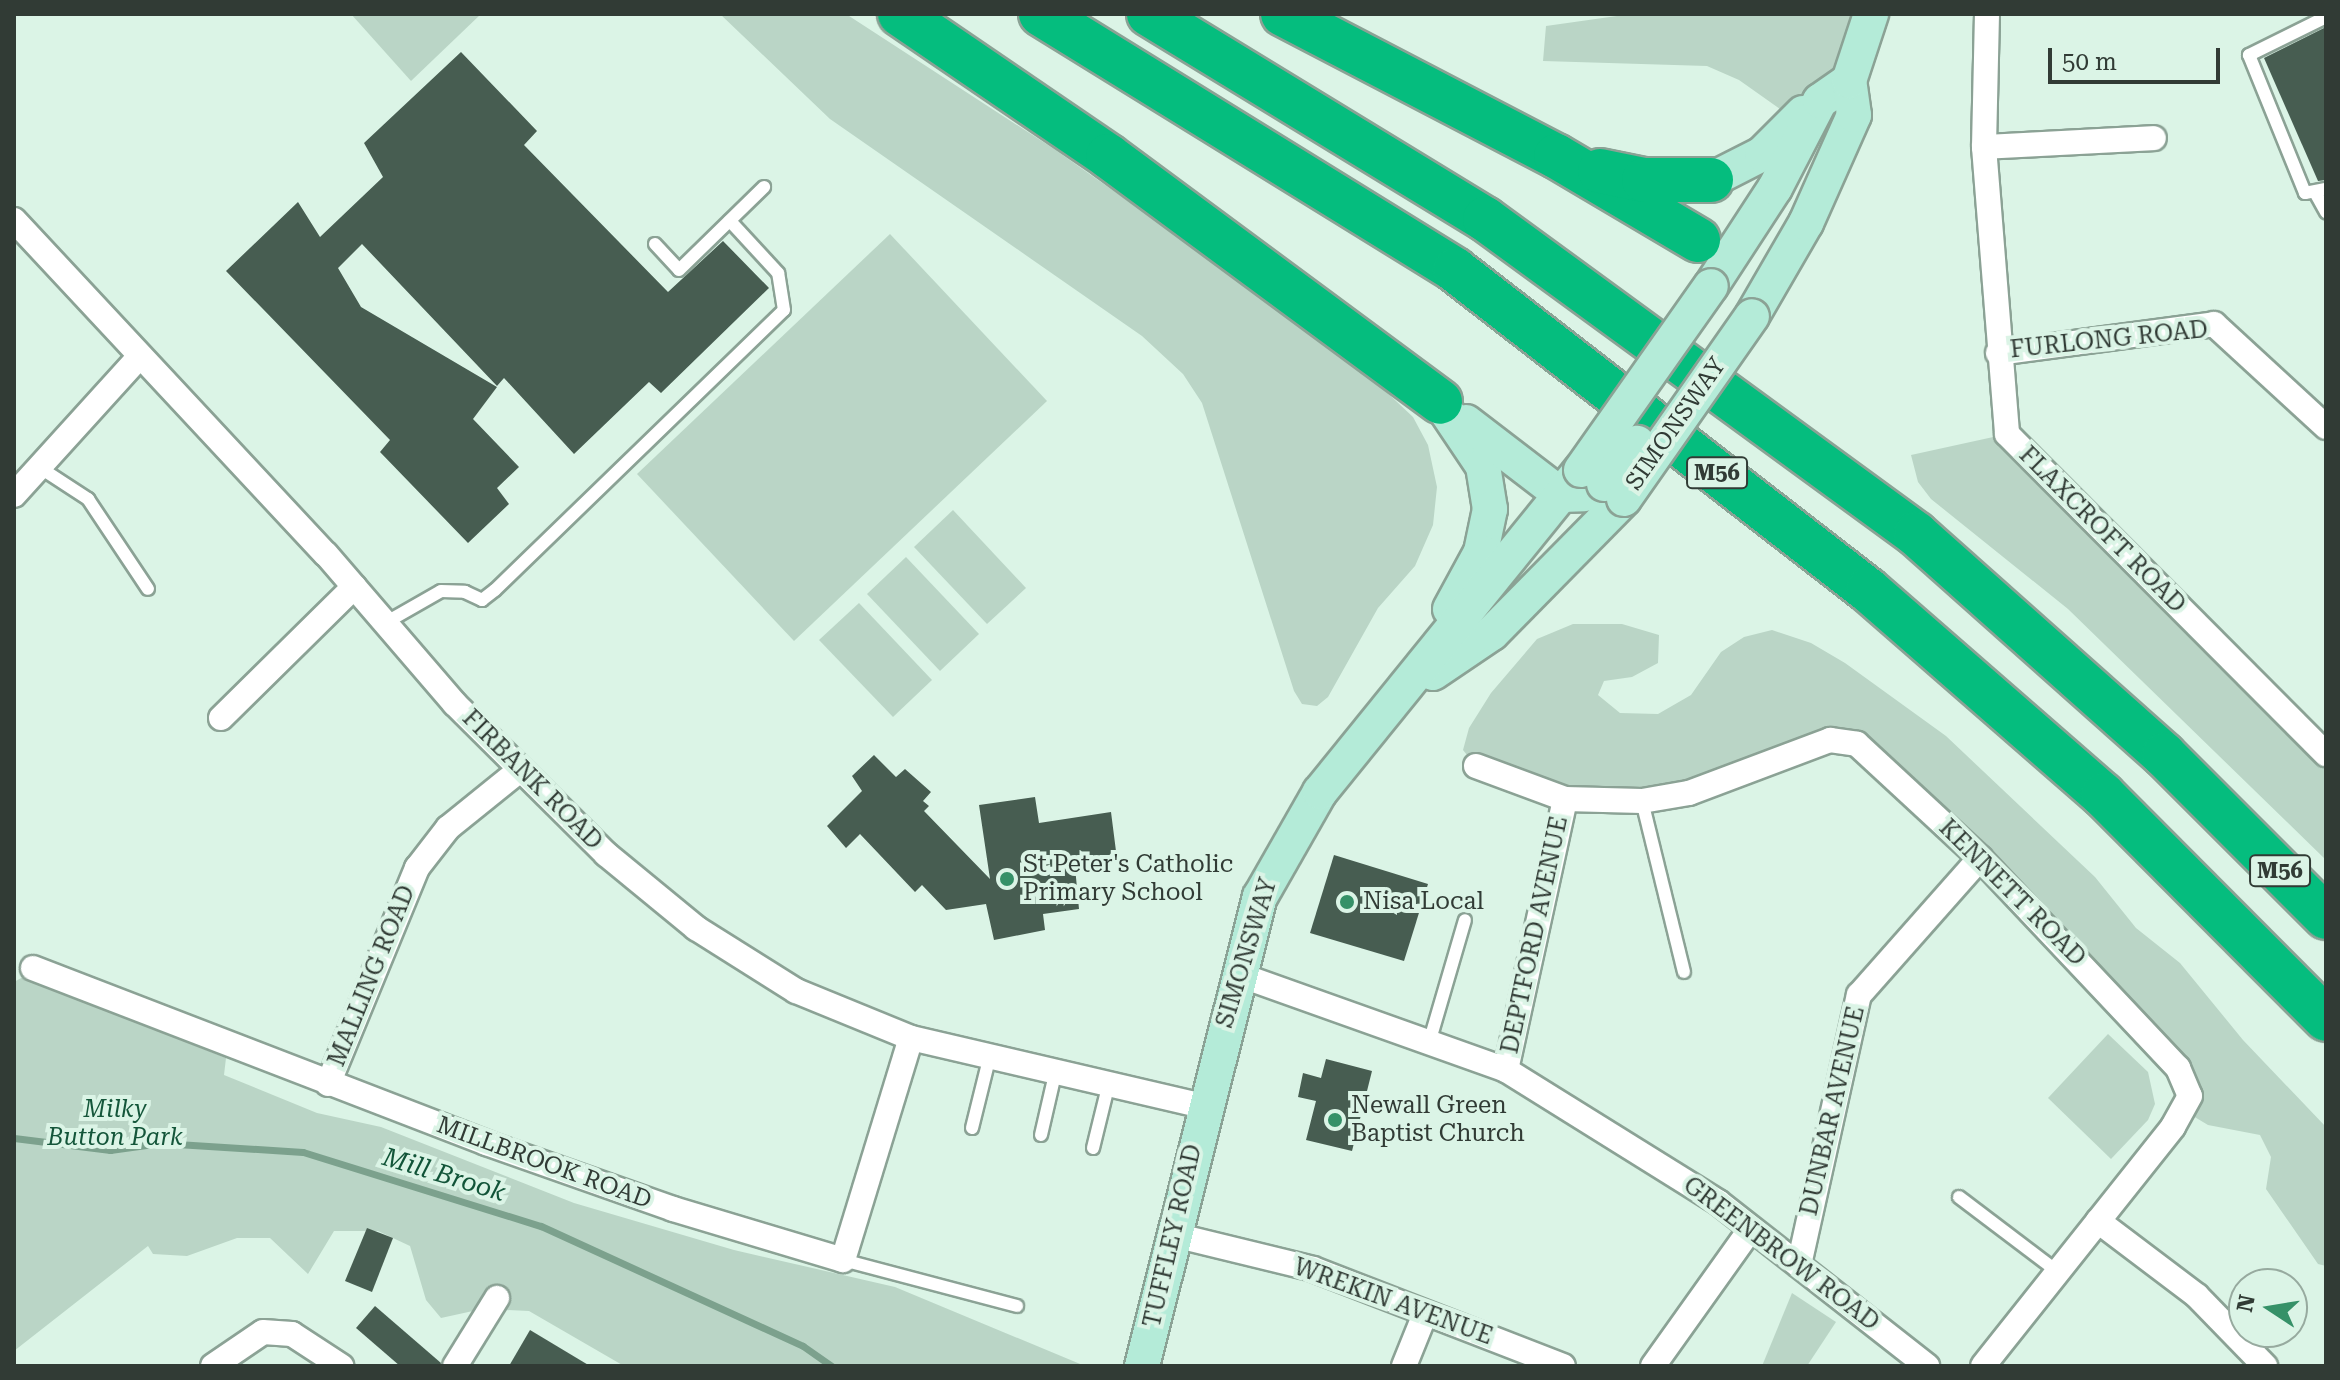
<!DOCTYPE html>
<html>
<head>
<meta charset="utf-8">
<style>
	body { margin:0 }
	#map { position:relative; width:2340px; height:1380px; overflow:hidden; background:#dbf4e6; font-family:"Roboto Serif",serif }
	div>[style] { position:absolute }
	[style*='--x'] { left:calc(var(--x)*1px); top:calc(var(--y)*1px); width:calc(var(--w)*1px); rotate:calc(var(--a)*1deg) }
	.green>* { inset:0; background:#bad5c6 }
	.stream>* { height:7px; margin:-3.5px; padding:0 3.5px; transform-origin:3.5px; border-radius:3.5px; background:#7ca18d }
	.building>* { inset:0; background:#475d51 }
	.roads { filter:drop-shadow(2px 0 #8ba295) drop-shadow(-2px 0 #8ba295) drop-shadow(0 2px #8ba295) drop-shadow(0 -2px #8ba295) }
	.lane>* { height:12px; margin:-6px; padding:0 6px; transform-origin:6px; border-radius:6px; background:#fff }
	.street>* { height:24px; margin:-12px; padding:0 12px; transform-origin:12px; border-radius:12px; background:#fff }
	.secondary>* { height:34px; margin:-17px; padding:0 17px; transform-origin:17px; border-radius:17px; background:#b4ebd8 }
	.highway>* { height:44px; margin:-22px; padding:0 22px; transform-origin:22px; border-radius:22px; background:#05bd7e }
	.bridges { filter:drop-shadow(2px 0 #8ba295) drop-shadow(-2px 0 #8ba295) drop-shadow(0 2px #8ba295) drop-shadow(0 -2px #8ba295) }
	.secondary-bridge>* { height:34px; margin:-17px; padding:0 17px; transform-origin:17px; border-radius:17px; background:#b4ebd8 }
	.dots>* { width:22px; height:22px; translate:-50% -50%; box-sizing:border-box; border:4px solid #dbf4e6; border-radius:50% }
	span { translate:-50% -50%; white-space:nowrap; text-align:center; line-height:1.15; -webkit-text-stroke:8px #dbf4e6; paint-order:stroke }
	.shield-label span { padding:2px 6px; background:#dbf4e6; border:2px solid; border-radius:6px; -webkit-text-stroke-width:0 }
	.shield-label { font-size:22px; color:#313b35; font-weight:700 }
	.street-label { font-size:24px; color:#313b35 }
	.poi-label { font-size:24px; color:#313b35 }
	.left { translate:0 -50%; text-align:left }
	.park-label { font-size:24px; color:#14563a; font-style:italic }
	.water-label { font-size:26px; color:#115438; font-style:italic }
	.frame { position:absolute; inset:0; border:16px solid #313b35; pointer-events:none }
	.north { position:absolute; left:2228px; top:1268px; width:80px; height:80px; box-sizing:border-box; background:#dbf4e6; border:2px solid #97aa9f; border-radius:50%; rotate:282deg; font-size:22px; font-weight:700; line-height:32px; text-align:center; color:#313b35 }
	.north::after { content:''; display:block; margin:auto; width:28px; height:36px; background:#369168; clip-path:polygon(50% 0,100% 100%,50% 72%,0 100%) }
	.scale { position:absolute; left:2048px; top:48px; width:172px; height:36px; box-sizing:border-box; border:4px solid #313b35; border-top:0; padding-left:10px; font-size:24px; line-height:28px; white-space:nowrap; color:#313b35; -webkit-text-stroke:6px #dbf4e6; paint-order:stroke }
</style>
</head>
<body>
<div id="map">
	<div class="green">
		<div style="clip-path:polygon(351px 14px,481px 14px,411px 81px)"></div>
		<div style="clip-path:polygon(720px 14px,846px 14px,1054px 149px,1253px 289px,1361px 368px,1413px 417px,1428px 445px,1437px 487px,1433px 525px,1415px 566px,1378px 608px,1328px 697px,1317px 706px,1302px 704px,1294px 691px,1202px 403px,1183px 374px,1142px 336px,830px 119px)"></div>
		<div style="clip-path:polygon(1631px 14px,1871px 14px,1849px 81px,1794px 119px,1739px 80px,1707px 66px,1543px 61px,1546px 26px)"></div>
		<div style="clip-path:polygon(890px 234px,1047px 401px,794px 641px,637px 474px)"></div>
		<div style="clip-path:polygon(2007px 434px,2326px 754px,2326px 860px,2068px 609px,1931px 499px,1918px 482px,1911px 455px)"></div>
		<div style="clip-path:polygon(953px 510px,1026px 588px,987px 624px,914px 547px)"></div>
		<div style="clip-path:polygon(906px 557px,979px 634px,940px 671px,867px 594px)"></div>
		<div style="clip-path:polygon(859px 603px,932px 680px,893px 717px,819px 640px)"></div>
		<div style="clip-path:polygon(1573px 624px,1622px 624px,1659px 635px,1658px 663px,1632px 677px,1604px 681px,1598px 695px,1620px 713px,1658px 714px,1691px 695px,1721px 652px,1744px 637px,1772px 630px,1811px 643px,1845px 663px,1946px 736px,2095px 877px,2136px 928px,2180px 963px,2243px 1040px,2326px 1127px,2326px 1266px,2318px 1264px,2266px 1189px,2271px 1157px,2260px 1135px,2208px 1125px,2183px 1110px,2190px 1096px,1857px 744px,1689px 793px,1565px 799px,1476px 766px,1463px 750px,1469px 728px,1491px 693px,1537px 639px)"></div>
		<div style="clip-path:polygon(23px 977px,226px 1058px,224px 1075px,317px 1113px,381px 1127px,574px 1203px,734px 1250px,895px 1287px,1085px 1366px,624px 1366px,529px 1311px,482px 1309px,441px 1318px,426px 1300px,410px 1246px,378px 1231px,334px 1231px,308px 1274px,270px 1238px,237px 1238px,187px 1256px,153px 1254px,148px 1246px,14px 1351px,14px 982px)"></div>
		<div style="clip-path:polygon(2108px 1034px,2148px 1072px,2155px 1104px,2148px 1120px,2111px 1159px,2048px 1098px)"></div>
		<div style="clip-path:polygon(1792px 1293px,1836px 1322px,1807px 1366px,1762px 1366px)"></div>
	</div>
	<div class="stream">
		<div style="--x:14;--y:1138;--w:97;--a:7.1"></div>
		<div style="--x:110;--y:1150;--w:51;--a:-7.8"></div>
		<div style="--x:161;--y:1143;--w:142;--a:3.6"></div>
		<div style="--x:303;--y:1152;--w:249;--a:17.3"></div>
		<div style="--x:541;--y:1226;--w:288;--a:24.6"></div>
		<div style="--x:803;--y:1346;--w:35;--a:35"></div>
	</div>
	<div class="building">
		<div style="clip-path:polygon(2326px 27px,2326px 180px,2318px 181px,2264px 58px)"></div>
		<div style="clip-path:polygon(461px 52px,537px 131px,524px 145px,668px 292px,723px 241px,769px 288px,661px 393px,649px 382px,574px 454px,504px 378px,497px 386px,362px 244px,338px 268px,361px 307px,497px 387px,473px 419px,519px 467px,497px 488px,509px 504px,468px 543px,380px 452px,390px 440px,226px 271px,298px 202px,320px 237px,383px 177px,364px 143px)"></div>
		<div style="clip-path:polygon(874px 755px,896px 777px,905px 769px,931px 792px,923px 801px,929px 806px,924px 811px,990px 879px,979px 805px,1035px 797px,1039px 823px,1111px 812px,1117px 859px,1075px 867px,1079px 909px,1043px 914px,1045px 930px,994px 940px,986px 904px,946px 910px,922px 885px,915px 892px,860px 834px,846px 848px,827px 826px,862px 791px,852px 776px)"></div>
		<div style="clip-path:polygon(1334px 855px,1428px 884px,1404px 961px,1310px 933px)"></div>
		<div style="clip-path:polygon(1326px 1059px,1372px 1071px,1352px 1151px,1306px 1140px,1316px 1101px,1298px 1097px,1303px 1073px,1321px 1078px)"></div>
		<div style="clip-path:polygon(367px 1228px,393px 1238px,372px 1292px,345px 1281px)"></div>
		<div style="clip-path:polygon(375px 1306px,441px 1363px,440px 1366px,400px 1366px,356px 1328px)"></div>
		<div style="clip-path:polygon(530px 1330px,590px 1366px,509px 1366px)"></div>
	</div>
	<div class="roads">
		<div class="lane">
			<div style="--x:2326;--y:17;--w:86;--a:153.7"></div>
			<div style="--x:2249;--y:55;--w:149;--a:67.9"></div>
			<div style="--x:2305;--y:193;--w:21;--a:-11"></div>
			<div style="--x:2316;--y:194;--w:21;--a:61"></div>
			<div style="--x:655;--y:244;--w:35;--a:47"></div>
			<div style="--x:679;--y:270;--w:119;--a:-44.3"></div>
			<div style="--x:39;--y:467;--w:59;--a:33.1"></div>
			<div style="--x:88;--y:499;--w:108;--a:56.3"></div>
			<div style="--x:385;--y:623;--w:64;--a:-29.7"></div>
			<div style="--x:441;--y:591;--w:24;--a:2"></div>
			<div style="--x:465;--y:592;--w:19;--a:25"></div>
			<div style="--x:482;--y:600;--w:16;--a:-38"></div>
			<div style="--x:495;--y:590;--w:402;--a:-44.1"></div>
			<div style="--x:784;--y:310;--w:37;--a:-99"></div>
			<div style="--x:778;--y:273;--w:71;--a:-132.7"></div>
			<div style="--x:1642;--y:801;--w:176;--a:76.2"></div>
			<div style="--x:1429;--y:1043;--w:128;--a:-73.7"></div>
			<div style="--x:972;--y:1128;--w:75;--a:-76.1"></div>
			<div style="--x:1041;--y:1135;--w:67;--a:-77"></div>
			<div style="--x:1093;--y:1148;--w:67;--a:-76.2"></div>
			<div style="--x:1959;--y:1197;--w:124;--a:37.1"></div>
			<div style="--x:843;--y:1260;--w:180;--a:14.8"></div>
		</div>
		<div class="street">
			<div style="--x:1987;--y:14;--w:133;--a:91.3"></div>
			<div style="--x:1984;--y:147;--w:288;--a:85.4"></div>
			<div style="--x:2007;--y:434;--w:452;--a:45.1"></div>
			<div style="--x:1984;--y:147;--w:170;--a:-3"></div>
			<div style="--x:14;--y:220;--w:457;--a:47"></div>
			<div style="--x:326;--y:554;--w:198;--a:49.3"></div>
			<div style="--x:455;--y:704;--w:213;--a:44.8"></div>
			<div style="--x:606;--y:854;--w:117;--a:39.4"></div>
			<div style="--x:696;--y:928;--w:118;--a:32.2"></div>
			<div style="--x:796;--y:991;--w:124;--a:22.2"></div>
			<div style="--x:911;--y:1038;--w:301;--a:13.1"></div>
			<div style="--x:1998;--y:353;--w:218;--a:-7.6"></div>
			<div style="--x:2214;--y:324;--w:152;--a:42.6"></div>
			<div style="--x:14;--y:495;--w:186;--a:-47.8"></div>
			<div style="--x:221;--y:718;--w:187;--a:-44.6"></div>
			<div style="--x:1476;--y:766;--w:95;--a:20.3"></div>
			<div style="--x:1565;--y:799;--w:77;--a:1.5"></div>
			<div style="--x:1642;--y:801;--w:48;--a:-9.7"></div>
			<div style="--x:1689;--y:793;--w:151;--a:-20.6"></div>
			<div style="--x:1830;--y:740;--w:27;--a:8"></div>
			<div style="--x:1857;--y:744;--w:168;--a:42.8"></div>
			<div style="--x:1980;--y:858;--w:289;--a:46.7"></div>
			<div style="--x:2178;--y:1068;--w:30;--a:67"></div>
			<div style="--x:2190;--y:1096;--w:35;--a:119"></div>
			<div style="--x:2173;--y:1127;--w:305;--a:128.5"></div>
			<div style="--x:33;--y:968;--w:486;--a:21.1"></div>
			<div style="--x:486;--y:1143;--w:198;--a:19.4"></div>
			<div style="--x:673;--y:1209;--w:177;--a:16.7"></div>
			<div style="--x:843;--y:1260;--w:232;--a:-73"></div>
			<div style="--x:1237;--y:974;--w:286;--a:19.6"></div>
			<div style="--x:1506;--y:1070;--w:250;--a:31.9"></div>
			<div style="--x:1718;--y:1202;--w:266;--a:38.1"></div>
			<div style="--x:1506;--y:1070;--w:277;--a:-77.7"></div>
			<div style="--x:328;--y:1084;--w:234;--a:-67.6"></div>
			<div style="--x:417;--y:868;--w:51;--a:-52.2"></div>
			<div style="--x:448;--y:828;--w:92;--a:-38.9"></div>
			<div style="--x:2098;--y:1221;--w:124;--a:37.1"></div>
			<div style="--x:2197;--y:1296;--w:98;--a:45.8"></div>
			<div style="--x:1174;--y:1235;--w:143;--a:13.7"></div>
			<div style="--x:1313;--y:1269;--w:268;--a:21.2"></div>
			<div style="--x:1799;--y:1265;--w:277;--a:-77.5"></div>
			<div style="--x:1859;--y:995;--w:183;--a:-48.5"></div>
			<div style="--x:213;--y:1366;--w:60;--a:-34.2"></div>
			<div style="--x:263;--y:1332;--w:29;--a:4"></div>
			<div style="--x:292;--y:1334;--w:59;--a:33.1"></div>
			<div style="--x:455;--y:1366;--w:80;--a:-58.3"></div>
			<div style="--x:1404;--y:1366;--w:56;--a:-68"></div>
			<div style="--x:1653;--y:1366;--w:167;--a:-54.5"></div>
		</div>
		<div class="secondary">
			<div style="--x:1711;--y:180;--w:57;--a:-27"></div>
			<div style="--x:1762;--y:154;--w:58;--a:-45"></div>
			<div style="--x:1711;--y:286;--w:117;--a:-56.9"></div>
			<div style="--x:1775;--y:188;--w:98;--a:-62.7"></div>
			<div style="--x:1820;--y:101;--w:35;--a:-35"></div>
			<div style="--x:1752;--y:316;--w:108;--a:-59.9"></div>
			<div style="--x:1806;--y:223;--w:118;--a:-66"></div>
			<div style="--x:1854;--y:115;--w:34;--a:-98"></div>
			<div style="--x:1849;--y:81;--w:71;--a:-71.8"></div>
			<div style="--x:1440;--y:402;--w:77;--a:56.1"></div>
			<div style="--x:1483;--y:466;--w:44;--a:80.8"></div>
			<div style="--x:1490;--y:509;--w:44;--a:101.8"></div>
			<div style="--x:1481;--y:552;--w:65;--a:118.5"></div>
			<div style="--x:1466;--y:422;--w:120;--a:37.5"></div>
			<div style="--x:1561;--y:495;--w:23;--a:-2"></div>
			<div style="--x:1433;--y:673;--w:71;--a:-34.1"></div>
			<div style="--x:1492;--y:633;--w:188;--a:-45.4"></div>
			<div style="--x:1142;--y:1366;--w:484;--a:-75.9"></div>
			<div style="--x:1260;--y:897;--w:121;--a:-60.3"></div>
			<div style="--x:1320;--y:792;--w:414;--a:-51"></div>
		</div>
		<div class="highway">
			<div style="--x:900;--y:14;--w:252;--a:34.3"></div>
			<div style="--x:1108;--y:156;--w:413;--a:36.5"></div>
			<div style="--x:1041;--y:14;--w:487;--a:31.7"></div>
			<div style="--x:1455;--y:270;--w:522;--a:37.77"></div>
			<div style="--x:1868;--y:590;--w:312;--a:41.1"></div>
			<div style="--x:2103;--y:795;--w:316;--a:45.1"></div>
			<div style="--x:1149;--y:14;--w:394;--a:31.4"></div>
			<div style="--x:1485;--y:219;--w:534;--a:36.16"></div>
			<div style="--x:1916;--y:534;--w:332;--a:41.7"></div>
			<div style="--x:2164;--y:755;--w:229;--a:45"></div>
			<div style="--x:1283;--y:14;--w:308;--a:27.5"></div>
			<div style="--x:1556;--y:156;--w:165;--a:30.6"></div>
			<div style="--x:1600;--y:171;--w:45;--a:11.6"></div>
			<div style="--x:1644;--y:180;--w:67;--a:0"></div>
		</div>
	</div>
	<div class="bridges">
		<div class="secondary-bridge">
			<div style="--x:1581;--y:470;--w:225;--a:-54.8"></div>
			<div style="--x:1604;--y:484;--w:53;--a:-51.2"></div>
			<div style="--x:1624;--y:499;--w:223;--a:-55"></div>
		</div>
	</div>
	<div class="dots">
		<div style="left:1007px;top:879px;background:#369168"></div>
		<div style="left:1347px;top:902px;background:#369168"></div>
		<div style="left:1335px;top:1120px;background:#369168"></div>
	</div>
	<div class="shield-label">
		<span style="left:1717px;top:473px">M56</span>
		<span style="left:2280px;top:871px">M56</span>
	</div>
	<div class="street-label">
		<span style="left:2109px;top:340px;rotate:-6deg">FURLONG ROAD</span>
		<span style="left:1676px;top:424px;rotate:-55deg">SIMONSWAY</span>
		<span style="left:2102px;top:530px;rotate:45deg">FLAXCROFT ROAD</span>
		<span style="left:532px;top:780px;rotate:45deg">FIRBANK ROAD</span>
		<span style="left:2012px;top:893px;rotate:45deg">KENNETT ROAD</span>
		<span style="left:1535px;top:935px;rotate:-78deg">DEPTFORD AVENUE</span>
		<span style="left:1247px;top:953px;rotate:-73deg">SIMONSWAY</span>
		<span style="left:372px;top:976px;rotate:-68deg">MALLING ROAD</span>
		<span style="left:1833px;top:1111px;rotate:-77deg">DUNBAR AVENUE</span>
		<span style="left:544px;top:1163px;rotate:20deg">MILLBROOK ROAD</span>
		<span style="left:1173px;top:1236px;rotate:-77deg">TUFFLEY ROAD</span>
		<span style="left:1781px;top:1254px;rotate:37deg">GREENBROW ROAD</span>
		<span style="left:1393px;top:1302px;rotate:20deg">WREKIN AVENUE</span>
	</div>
	<div class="poi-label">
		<span class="left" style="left:1023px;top:879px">St Peter's Catholic<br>Primary School</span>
		<span class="left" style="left:1363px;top:902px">Nisa Local</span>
		<span class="left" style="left:1351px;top:1120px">Newall Green<br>Baptist Church</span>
	</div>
	<div class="park-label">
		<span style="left:115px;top:1124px">Milky<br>Button Park</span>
	</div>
	<div class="water-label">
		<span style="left:444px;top:1175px;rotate:17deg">Mill Brook</span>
	</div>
	<div class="frame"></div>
	<div class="north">N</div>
	<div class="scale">50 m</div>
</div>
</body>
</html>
